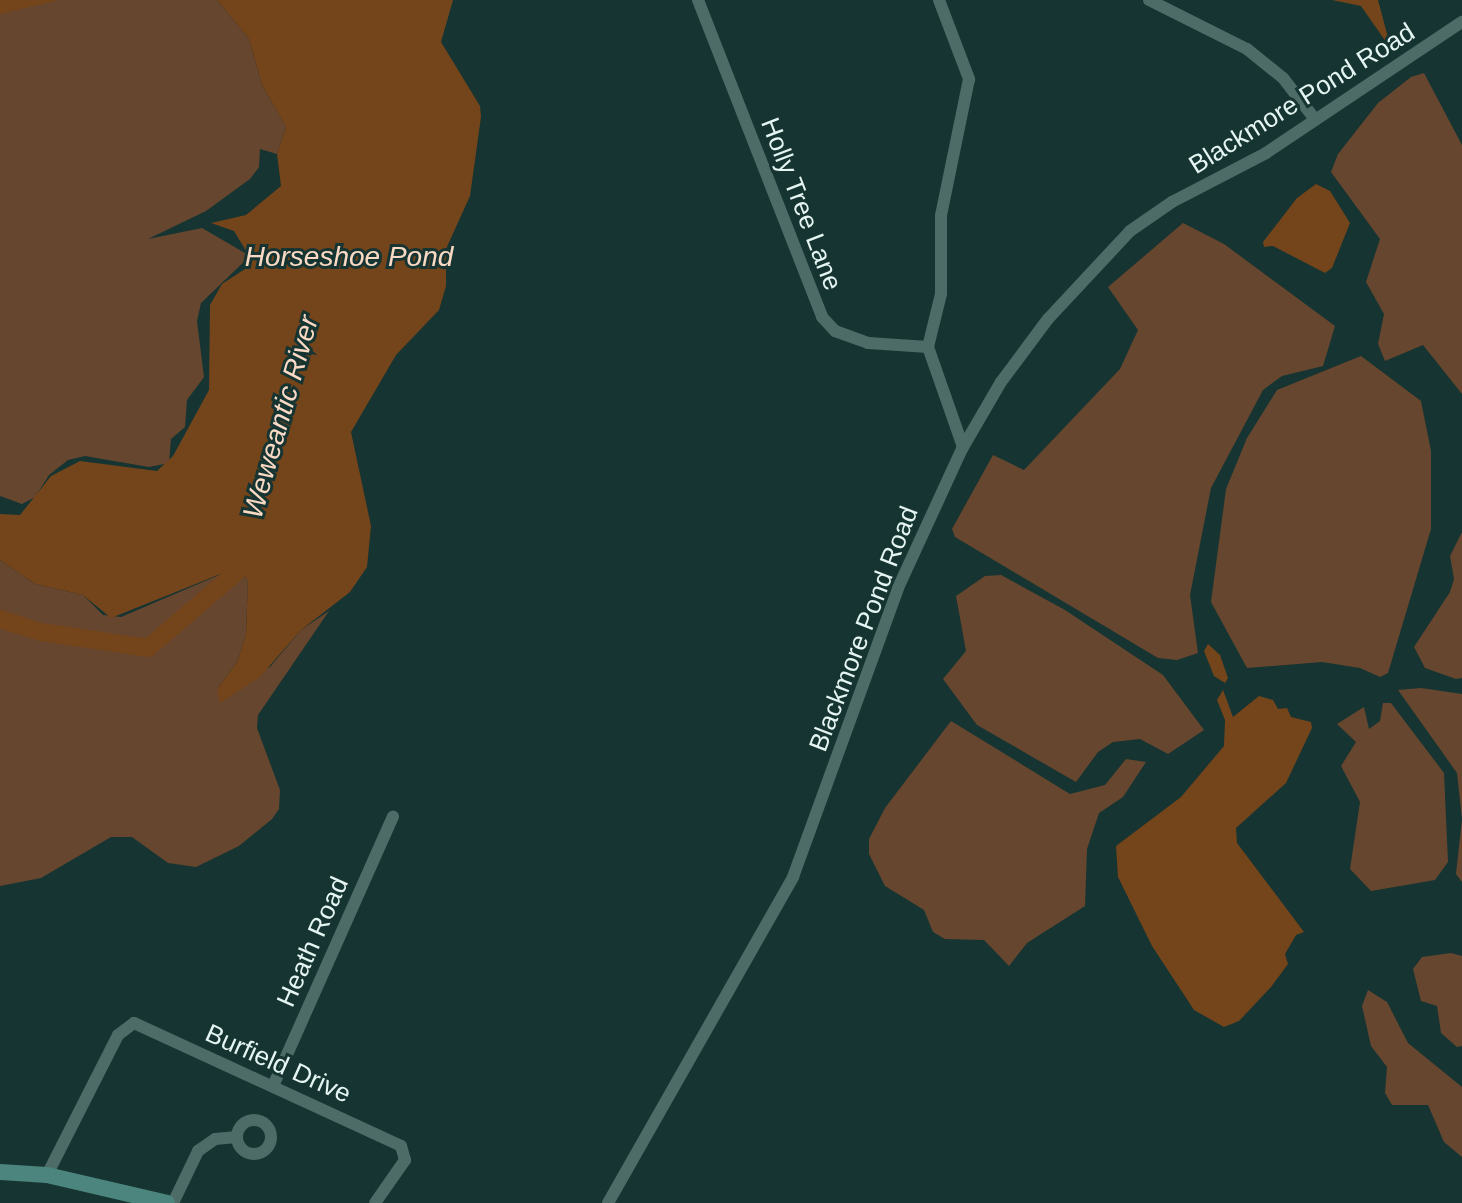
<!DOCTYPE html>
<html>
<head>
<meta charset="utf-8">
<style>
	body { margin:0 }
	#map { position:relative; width:1462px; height:1203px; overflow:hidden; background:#163431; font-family:Helvetica,sans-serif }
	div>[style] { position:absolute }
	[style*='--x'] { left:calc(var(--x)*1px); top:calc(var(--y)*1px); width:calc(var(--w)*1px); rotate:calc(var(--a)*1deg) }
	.green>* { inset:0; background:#66462e }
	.water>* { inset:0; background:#74441b }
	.river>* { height:18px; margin:-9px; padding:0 9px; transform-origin:9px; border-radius:9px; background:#74441b }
	.street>* { height:12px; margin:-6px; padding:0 6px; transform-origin:6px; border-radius:6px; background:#4d6c67 }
	.street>.ring { margin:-6px; padding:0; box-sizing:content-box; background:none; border:12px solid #4d6c67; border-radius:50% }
	.secondary>* { height:16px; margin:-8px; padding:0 8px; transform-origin:8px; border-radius:8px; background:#4c857d }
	span { translate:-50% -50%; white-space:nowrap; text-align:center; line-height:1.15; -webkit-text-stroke:6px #163431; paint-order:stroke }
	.street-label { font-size:26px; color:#e4f5f2 }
	.water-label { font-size:28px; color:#fadac4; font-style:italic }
</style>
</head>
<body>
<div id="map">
	<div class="green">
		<div style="clip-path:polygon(47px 0,217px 0,249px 39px,262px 85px,286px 127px,277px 154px,260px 149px,259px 167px,250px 179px,206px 211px,148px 239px,202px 228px,250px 256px,201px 303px,197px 321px,204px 377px,187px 400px,185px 427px,171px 439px,169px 463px,149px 467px,85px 456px,68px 460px,49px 475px,35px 497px,22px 504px,0 496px,0 8px)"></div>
		<div style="clip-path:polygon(1424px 73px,1462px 145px,1462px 394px,1423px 345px,1385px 361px,1378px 344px,1384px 314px,1366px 282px,1380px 239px,1331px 172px,1338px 154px,1378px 103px,1411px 77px)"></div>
		<div style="clip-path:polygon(1183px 223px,1224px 244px,1335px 326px,1323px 366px,1282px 376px,1263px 390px,1211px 488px,1190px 595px,1198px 653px,1177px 660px,1158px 658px,955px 537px,952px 529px,993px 455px,1024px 470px,1120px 369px,1138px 330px,1108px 287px)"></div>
		<div style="clip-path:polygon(1361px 356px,1421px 401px,1431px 451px,1431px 529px,1388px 673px,1380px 677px,1360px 668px,1322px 662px,1247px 668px,1211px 602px,1226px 489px,1247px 438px,1277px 390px)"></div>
		<div style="clip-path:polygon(1462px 532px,1462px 678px,1456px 679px,1425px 668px,1414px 647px,1450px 592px,1454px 579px,1450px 556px)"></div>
		<div style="clip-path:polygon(0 560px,35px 584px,83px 595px,103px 615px,121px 617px,238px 567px,248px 580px,246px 634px,237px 662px,217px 689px,270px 667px,301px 630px,329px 611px,258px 715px,257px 728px,280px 790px,279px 809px,272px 819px,239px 846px,196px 867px,168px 863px,132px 837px,111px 837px,41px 878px,0 886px)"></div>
		<div style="clip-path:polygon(1001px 575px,1065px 610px,1163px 675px,1204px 730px,1168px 754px,1140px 739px,1113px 742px,1098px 752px,1076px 782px,977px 725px,943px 679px,966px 651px,956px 596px,985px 576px)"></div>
		<div style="clip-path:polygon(1421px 688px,1462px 694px,1462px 882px,1456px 874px,1462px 819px,1457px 773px,1398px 690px)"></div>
		<div style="clip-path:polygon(1383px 703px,1391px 703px,1444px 773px,1448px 862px,1435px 880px,1371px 891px,1350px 869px,1360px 802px,1341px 766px,1356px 742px,1337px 724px,1364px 707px,1369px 729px,1380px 721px)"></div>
		<div style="clip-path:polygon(951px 721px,1070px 794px,1105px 785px,1126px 759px,1146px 762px,1123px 797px,1099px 813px,1087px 849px,1085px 906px,1027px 943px,1009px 966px,984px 940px,945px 939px,933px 932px,924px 910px,885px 886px,869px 854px,869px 839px,885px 808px)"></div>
		<div style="clip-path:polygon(1451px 953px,1462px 956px,1462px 1046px,1457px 1047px,1441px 1033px,1437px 1006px,1421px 1001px,1413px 969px,1422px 957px)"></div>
		<div style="clip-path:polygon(1368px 990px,1387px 1002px,1408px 1043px,1462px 1087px,1462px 1157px,1444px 1142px,1428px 1105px,1392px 1105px,1385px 1093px,1387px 1067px,1371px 1046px,1362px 1006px)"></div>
	</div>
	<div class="water">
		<div style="clip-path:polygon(0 0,60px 0,0 14px)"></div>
		<div style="clip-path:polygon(217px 0,453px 0,441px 42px,480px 106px,481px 117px,470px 196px,446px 249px,446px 286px,439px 310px,396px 355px,351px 432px,371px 526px,367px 567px,350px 592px,301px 630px,260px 677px,220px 703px,217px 689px,237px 662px,246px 634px,248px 580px,238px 567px,111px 618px,83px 595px,35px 584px,0 560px,0 514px,20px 515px,51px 476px,80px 461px,157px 471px,173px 456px,209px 390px,210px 305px,222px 284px,245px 269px,251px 259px,234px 231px,211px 223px,246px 215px,281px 186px,277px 154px,286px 127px,262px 85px,249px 39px)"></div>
		<div style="clip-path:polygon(1332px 0,1378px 0,1391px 49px,1361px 6px)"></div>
		<div style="clip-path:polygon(1316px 184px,1330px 191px,1350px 223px,1332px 268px,1325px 273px,1273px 246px,1264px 247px,1263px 242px,1297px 198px)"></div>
		<div style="clip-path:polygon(1208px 644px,1220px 655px,1228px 678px,1225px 683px,1214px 676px,1204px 651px)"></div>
		<div style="clip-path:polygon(1223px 690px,1233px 717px,1259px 696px,1273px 700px,1278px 709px,1287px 708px,1291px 717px,1311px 722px,1312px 728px,1286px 783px,1236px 828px,1237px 843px,1304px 932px,1296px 935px,1285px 954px,1288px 964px,1271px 987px,1239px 1021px,1224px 1027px,1194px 1010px,1152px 946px,1118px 877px,1116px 846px,1181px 797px,1224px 746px,1225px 720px,1217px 700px)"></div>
	</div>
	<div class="river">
		<div style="--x:0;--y:619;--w:43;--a:17.6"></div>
		<div style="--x:41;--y:632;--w:108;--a:8.5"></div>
		<div style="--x:148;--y:648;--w:146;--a:-40.6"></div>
	</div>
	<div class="street">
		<div style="--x:698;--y:0;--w:340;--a:68.6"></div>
		<div style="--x:822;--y:317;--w:19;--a:47"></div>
		<div style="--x:835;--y:331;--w:35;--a:20"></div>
		<div style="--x:868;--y:343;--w:60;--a:3.8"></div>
		<div style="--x:939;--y:0;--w:85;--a:69.2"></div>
		<div style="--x:969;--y:79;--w:140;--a:101.6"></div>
		<div style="--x:941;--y:216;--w:78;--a:90"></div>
		<div style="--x:941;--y:294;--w:55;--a:103.8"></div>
		<div style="--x:928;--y:347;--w:106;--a:70.7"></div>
		<div style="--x:1149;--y:0;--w:110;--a:26.6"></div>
		<div style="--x:1247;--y:49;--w:46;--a:38.9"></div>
		<div style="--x:1283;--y:78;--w:51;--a:52.2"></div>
		<div style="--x:273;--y:1086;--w:295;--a:-66"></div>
		<div class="ring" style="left:237px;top:1120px;width:22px;height:22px"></div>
		<div style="--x:47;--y:1175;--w:157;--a:-63.1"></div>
		<div style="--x:118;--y:1035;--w:20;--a:-37"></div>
		<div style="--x:134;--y:1023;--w:294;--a:24.7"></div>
		<div style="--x:401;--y:1146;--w:15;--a:74"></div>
		<div style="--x:405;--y:1160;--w:52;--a:124.9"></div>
		<div style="--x:173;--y:1203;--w:58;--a:-64.3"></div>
		<div style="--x:198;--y:1151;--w:21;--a:-35"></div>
		<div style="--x:215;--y:1139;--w:22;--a:-5"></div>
		<div style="--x:608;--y:1203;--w:375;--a:-60.4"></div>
		<div style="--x:793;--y:877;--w:307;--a:-70"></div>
		<div style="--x:898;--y:588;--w:153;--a:-65.3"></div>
		<div style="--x:962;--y:449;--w:78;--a:-59.8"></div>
		<div style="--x:1001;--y:382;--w:79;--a:-53.3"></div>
		<div style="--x:1048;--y:319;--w:120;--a:-47"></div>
		<div style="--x:1130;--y:231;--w:51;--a:-34.6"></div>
		<div style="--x:1172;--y:202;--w:106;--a:-27.5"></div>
		<div style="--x:1266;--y:153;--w:236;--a:-33.8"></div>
	</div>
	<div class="secondary">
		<div style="--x:0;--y:1172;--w:47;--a:3.7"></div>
		<div style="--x:47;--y:1175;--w:123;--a:13.1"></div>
	</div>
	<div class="street-label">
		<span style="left:1302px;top:99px;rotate:-32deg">Blackmore Pond Road</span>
		<span style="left:801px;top:204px;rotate:69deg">Holly Tree Lane</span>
		<span style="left:864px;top:629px;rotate:-69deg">Blackmore Pond Road</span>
		<span style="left:313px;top:942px;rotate:-66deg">Heath Road</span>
		<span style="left:278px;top:1064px;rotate:24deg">Burfield Drive</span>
	</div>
	<div class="water-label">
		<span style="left:349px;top:257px">Horseshoe Pond</span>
		<span style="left:281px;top:417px;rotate:-74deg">Weweantic River</span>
	</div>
</div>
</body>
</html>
